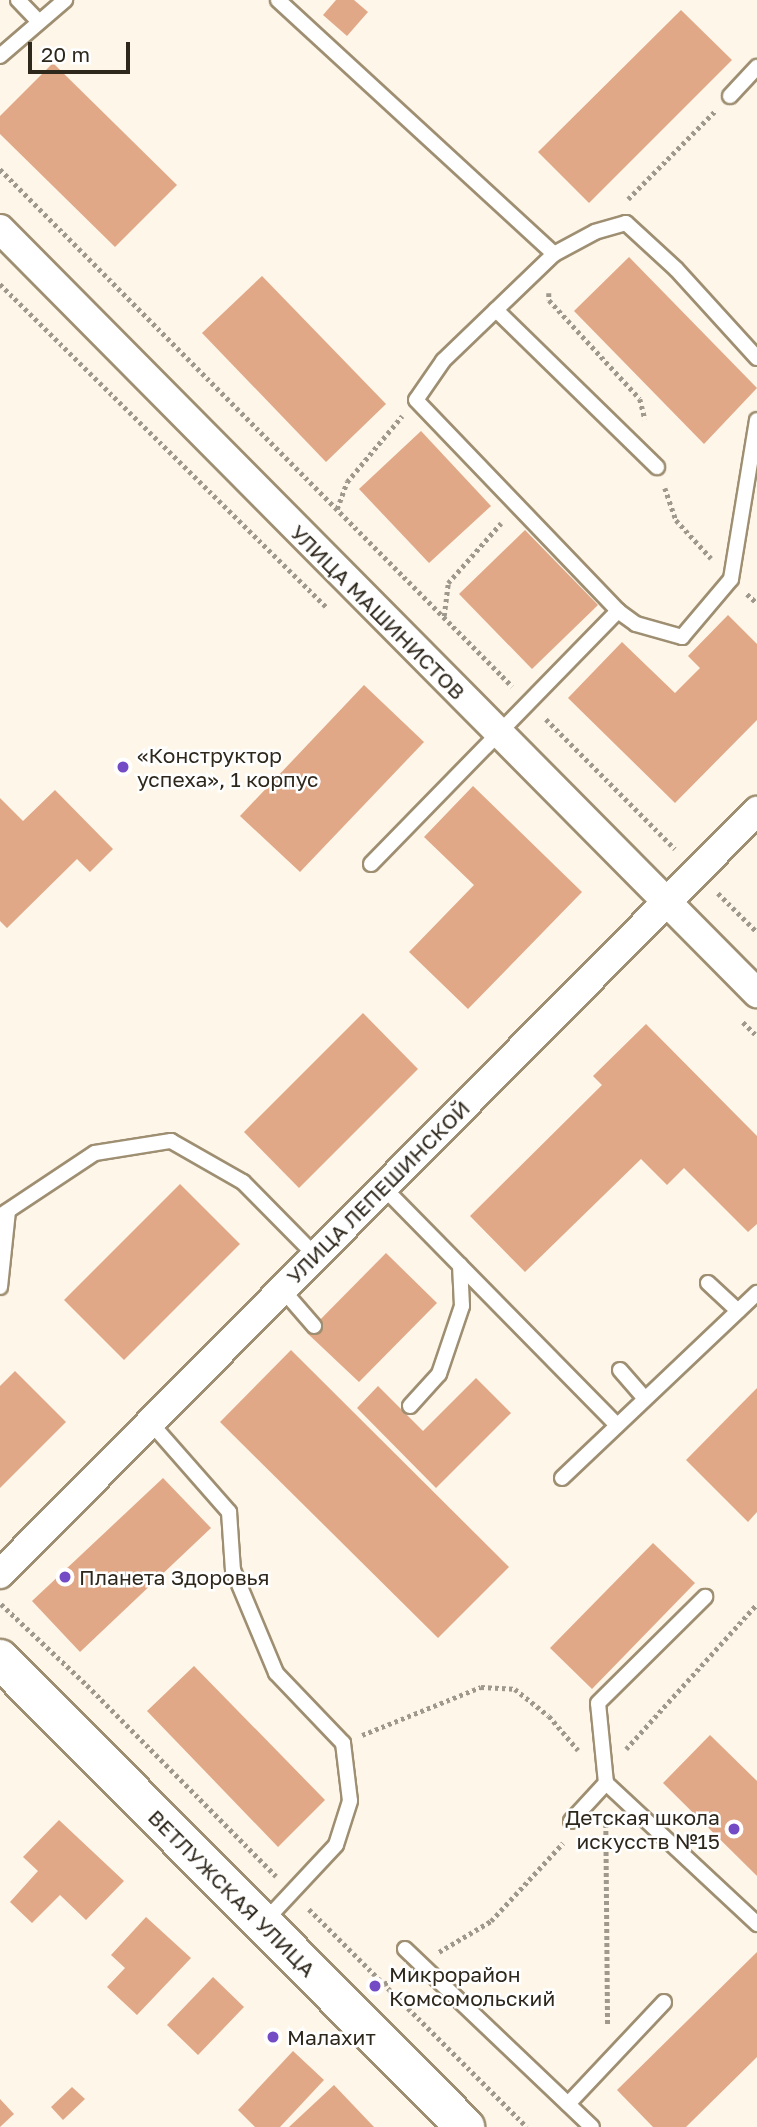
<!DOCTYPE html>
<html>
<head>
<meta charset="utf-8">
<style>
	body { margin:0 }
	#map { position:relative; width:757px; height:2127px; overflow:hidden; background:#fdf6e9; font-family:"Golos Text",sans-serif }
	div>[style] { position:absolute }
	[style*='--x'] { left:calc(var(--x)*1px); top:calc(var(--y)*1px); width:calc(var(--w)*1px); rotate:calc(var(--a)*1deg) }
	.building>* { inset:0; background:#e0a887 }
	.path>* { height:4.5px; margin-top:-2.25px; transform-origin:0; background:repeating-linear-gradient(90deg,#9f988c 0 3.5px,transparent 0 7px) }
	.roads { filter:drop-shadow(2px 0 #9f8f72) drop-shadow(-2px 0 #9f8f72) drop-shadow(0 2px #9f8f72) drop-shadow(0 -2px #9f8f72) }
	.service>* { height:14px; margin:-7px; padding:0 7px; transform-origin:7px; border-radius:7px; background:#fff }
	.minor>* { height:28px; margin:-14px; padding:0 14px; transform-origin:14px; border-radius:14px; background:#fff }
	.secondary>* { height:38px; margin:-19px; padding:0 19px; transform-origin:19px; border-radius:19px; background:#fff }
	.dots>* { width:19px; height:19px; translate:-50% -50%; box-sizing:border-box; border:4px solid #fff; border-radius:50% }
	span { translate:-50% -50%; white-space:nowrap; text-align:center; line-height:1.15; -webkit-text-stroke:5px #fff; paint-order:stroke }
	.street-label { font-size:21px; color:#2e271c }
	.poi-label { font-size:21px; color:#2e271c }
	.left { translate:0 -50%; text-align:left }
	.right { translate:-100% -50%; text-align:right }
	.scale { position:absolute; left:28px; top:42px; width:102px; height:32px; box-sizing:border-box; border:4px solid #2e271c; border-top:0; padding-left:9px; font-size:21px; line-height:24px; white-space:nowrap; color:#2e271c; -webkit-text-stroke:5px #fff; paint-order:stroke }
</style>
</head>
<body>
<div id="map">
	<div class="building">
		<div style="clip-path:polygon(336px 0,354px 0,368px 12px,347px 36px,323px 15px)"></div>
		<div style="clip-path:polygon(681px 10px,732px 60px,589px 203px,538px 152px)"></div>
		<div style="clip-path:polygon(53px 63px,177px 185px,115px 247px,0 134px,0 116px)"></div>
		<div style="clip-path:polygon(629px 257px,757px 388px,704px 444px,574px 311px)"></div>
		<div style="clip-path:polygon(262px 276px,386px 404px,326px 462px,202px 333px)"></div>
		<div style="clip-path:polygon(421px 431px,491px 506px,429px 563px,359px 489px)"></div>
		<div style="clip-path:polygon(525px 530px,598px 605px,532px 669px,459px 594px)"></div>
		<div style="clip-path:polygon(728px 615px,757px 644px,757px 720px,675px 803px,568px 698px,622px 642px,675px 693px,700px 668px,688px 656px)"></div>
		<div style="clip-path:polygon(364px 685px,424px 742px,300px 872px,240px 816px)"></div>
		<div style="clip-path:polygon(473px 786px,582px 892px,468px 1009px,409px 952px,474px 885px,424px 837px)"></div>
		<div style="clip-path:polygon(55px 790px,113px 849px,90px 872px,77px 859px,7px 928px,0 921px,0 798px,23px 821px)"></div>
		<div style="clip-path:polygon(363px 1013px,418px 1069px,299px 1188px,244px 1132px)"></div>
		<div style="clip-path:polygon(646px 1024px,757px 1136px,757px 1224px,748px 1232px,684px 1168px,667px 1185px,641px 1159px,525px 1272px,470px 1216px,602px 1085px,593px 1076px)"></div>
		<div style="clip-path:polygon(180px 1184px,240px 1244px,124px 1360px,64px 1300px)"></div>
		<div style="clip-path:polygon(386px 1253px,437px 1303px,359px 1382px,307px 1333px)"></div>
		<div style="clip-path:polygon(291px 1350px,509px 1567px,438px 1638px,220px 1422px)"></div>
		<div style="clip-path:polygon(15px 1371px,66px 1422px,0 1488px,0 1386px)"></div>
		<div style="clip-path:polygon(476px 1378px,511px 1413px,436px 1488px,357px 1408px,378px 1386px,423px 1431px)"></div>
		<div style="clip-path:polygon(757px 1388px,757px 1512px,748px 1522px,686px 1460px)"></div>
		<div style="clip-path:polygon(163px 1478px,211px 1528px,80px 1652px,32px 1601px)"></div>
		<div style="clip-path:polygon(653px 1543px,695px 1583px,592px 1689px,550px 1648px)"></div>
		<div style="clip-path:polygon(194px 1666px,325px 1800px,278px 1847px,147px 1711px)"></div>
		<div style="clip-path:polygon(710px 1735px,757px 1781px,757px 1876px,663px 1783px)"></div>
		<div style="clip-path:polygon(59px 1820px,124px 1881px,86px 1920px,60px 1895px,32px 1923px,10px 1902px,38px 1871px,23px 1857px)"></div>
		<div style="clip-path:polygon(146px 1917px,191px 1958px,137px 2015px,107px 1987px,125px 1968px,111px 1955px)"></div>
		<div style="clip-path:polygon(757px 1952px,757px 2057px,686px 2127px,653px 2127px,617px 2090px)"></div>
		<div style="clip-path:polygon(213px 1977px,244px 2007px,198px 2055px,167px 2025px)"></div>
		<div style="clip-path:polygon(293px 2051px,324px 2080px,280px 2127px,255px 2127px,238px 2110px)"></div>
		<div style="clip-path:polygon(334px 2085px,374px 2127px,289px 2127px)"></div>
		<div style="clip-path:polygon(72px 2087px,85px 2099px,63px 2120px,51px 2107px)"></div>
		<div style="clip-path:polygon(0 2099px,14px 2114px,0 2127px)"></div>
	</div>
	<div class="path">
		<div style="--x:0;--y:169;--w:728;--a:45.28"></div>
		<div style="--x:628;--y:199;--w:124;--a:-45.3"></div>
		<div style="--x:0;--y:284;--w:460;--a:44.7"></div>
		<div style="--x:549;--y:293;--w:7;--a:90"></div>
		<div style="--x:549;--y:300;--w:134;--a:47.4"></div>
		<div style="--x:640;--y:399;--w:21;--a:76"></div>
		<div style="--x:665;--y:488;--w:34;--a:71"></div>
		<div style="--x:676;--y:520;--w:52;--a:47.4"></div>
		<div style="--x:337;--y:509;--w:29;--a:-70"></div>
		<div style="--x:347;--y:482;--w:86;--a:-50.2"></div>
		<div style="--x:747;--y:594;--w:13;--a:42"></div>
		<div style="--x:444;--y:616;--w:33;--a:-83"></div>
		<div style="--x:448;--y:583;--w:80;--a:-48.5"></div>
		<div style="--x:546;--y:719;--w:183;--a:45.2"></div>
		<div style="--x:718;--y:893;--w:55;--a:45"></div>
		<div style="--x:743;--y:1022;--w:20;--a:45"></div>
		<div style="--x:1;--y:1604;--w:118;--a:43.3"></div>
		<div style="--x:87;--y:1685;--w:269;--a:45.3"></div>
		<div style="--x:362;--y:1735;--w:128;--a:-22"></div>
		<div style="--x:481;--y:1687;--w:34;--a:3"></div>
		<div style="--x:515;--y:1689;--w:43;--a:38.5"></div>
		<div style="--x:549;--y:1716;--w:45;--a:49.5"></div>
		<div style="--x:626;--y:1749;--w:195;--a:-47.9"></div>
		<div style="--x:606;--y:1817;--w:209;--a:89.5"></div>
		<div style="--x:309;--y:1909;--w:308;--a:45"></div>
		<div style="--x:439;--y:1952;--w:61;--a:-30.8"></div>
		<div style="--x:491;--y:1921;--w:106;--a:-47.3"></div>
		<div style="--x:384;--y:1984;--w:17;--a:-28"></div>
	</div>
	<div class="roads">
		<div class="service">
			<div style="--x:18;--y:0;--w:30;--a:46"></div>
			<div style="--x:278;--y:0;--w:375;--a:42.6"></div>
			<div style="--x:0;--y:56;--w:86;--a:-40.7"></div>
			<div style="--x:730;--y:96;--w:40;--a:-47"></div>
			<div style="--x:496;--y:310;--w:225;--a:44.3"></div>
			<div style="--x:757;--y:358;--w:120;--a:-132.3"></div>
			<div style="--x:676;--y:269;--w:68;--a:-137.4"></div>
			<div style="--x:626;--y:223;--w:32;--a:164"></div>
			<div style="--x:595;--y:232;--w:47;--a:151.8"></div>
			<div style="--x:554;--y:254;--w:154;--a:136.1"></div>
			<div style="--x:443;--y:361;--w:47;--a:124.7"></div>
			<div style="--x:416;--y:400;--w:292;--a:46.2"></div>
			<div style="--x:618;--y:611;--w:22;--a:36"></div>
			<div style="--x:636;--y:624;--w:48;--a:15.8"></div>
			<div style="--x:682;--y:637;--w:76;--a:-49.8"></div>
			<div style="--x:731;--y:579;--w:161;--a:-80.7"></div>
			<div style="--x:371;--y:864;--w:354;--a:-45.7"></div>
			<div style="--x:383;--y:1187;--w:334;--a:45.5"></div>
			<div style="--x:0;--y:1216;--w:114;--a:-33.6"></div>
			<div style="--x:95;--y:1153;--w:77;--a:-9"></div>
			<div style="--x:171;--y:1141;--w:83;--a:29.7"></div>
			<div style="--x:243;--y:1182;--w:103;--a:45.4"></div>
			<div style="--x:708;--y:1283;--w:41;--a:43"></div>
			<div style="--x:0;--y:1287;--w:76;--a:-84"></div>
			<div style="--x:282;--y:1289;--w:49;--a:49.1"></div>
			<div style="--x:620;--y:1370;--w:38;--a:49"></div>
			<div style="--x:410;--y:1406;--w:43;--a:-47.8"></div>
			<div style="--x:439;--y:1374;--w:72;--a:-71.3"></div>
			<div style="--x:462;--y:1306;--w:41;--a:-92.8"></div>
			<div style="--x:150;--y:1422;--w:120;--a:48.7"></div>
			<div style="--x:229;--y:1512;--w:58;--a:86.1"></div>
			<div style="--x:233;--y:1570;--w:112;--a:67.3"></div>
			<div style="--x:276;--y:1673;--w:97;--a:46.3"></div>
			<div style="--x:343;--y:1743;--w:58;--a:83.1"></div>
			<div style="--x:350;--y:1801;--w:46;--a:107.7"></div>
			<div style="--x:336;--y:1845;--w:105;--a:133.1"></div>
			<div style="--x:562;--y:1478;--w:269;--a:-43.5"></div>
			<div style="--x:606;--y:1783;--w:80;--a:-95.7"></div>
			<div style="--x:598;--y:1703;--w:151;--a:-44.7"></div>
			<div style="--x:571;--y:1821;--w:52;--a:-47.4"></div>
			<div style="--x:606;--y:1783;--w:207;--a:43"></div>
			<div style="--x:405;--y:1949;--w:258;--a:43.6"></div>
			<div style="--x:568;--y:2104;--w:140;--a:-46.7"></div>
		</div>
		<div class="minor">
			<div style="--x:0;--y:229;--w:1076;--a:45.26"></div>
			<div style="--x:0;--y:1574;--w:1075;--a:-45.23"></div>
		</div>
		<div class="secondary">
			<div style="--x:0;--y:1659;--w:660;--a:45.18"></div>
		</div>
	</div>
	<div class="dots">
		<div style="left:123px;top:767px;background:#734bc4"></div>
		<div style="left:65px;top:1577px;background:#734bc4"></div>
		<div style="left:734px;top:1829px;background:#734bc4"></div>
		<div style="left:375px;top:1986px;background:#734bc4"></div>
		<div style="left:273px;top:2037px;background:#734bc4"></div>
	</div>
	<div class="street-label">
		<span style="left:378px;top:612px;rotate:45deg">УЛИЦА МАШИНИСТОВ</span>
		<span style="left:378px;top:1192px;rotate:-45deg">УЛИЦА ЛЕПЕШИНСКОЙ</span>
		<span style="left:232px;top:1893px;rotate:45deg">ВЕТЛУЖСКАЯ УЛИЦА</span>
	</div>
	<div class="poi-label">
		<span class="left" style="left:137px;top:767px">«Конструктор<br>успеха», 1 корпус</span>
		<span class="left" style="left:79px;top:1577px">Планета Здоровья</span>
		<span class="right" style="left:720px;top:1829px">Детская школа<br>искусств №15</span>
		<span class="left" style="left:389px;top:1986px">Микрорайон<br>Комсомольский</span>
		<span class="left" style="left:287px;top:2037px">Малахит</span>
	</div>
	<div class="scale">20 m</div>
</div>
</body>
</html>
